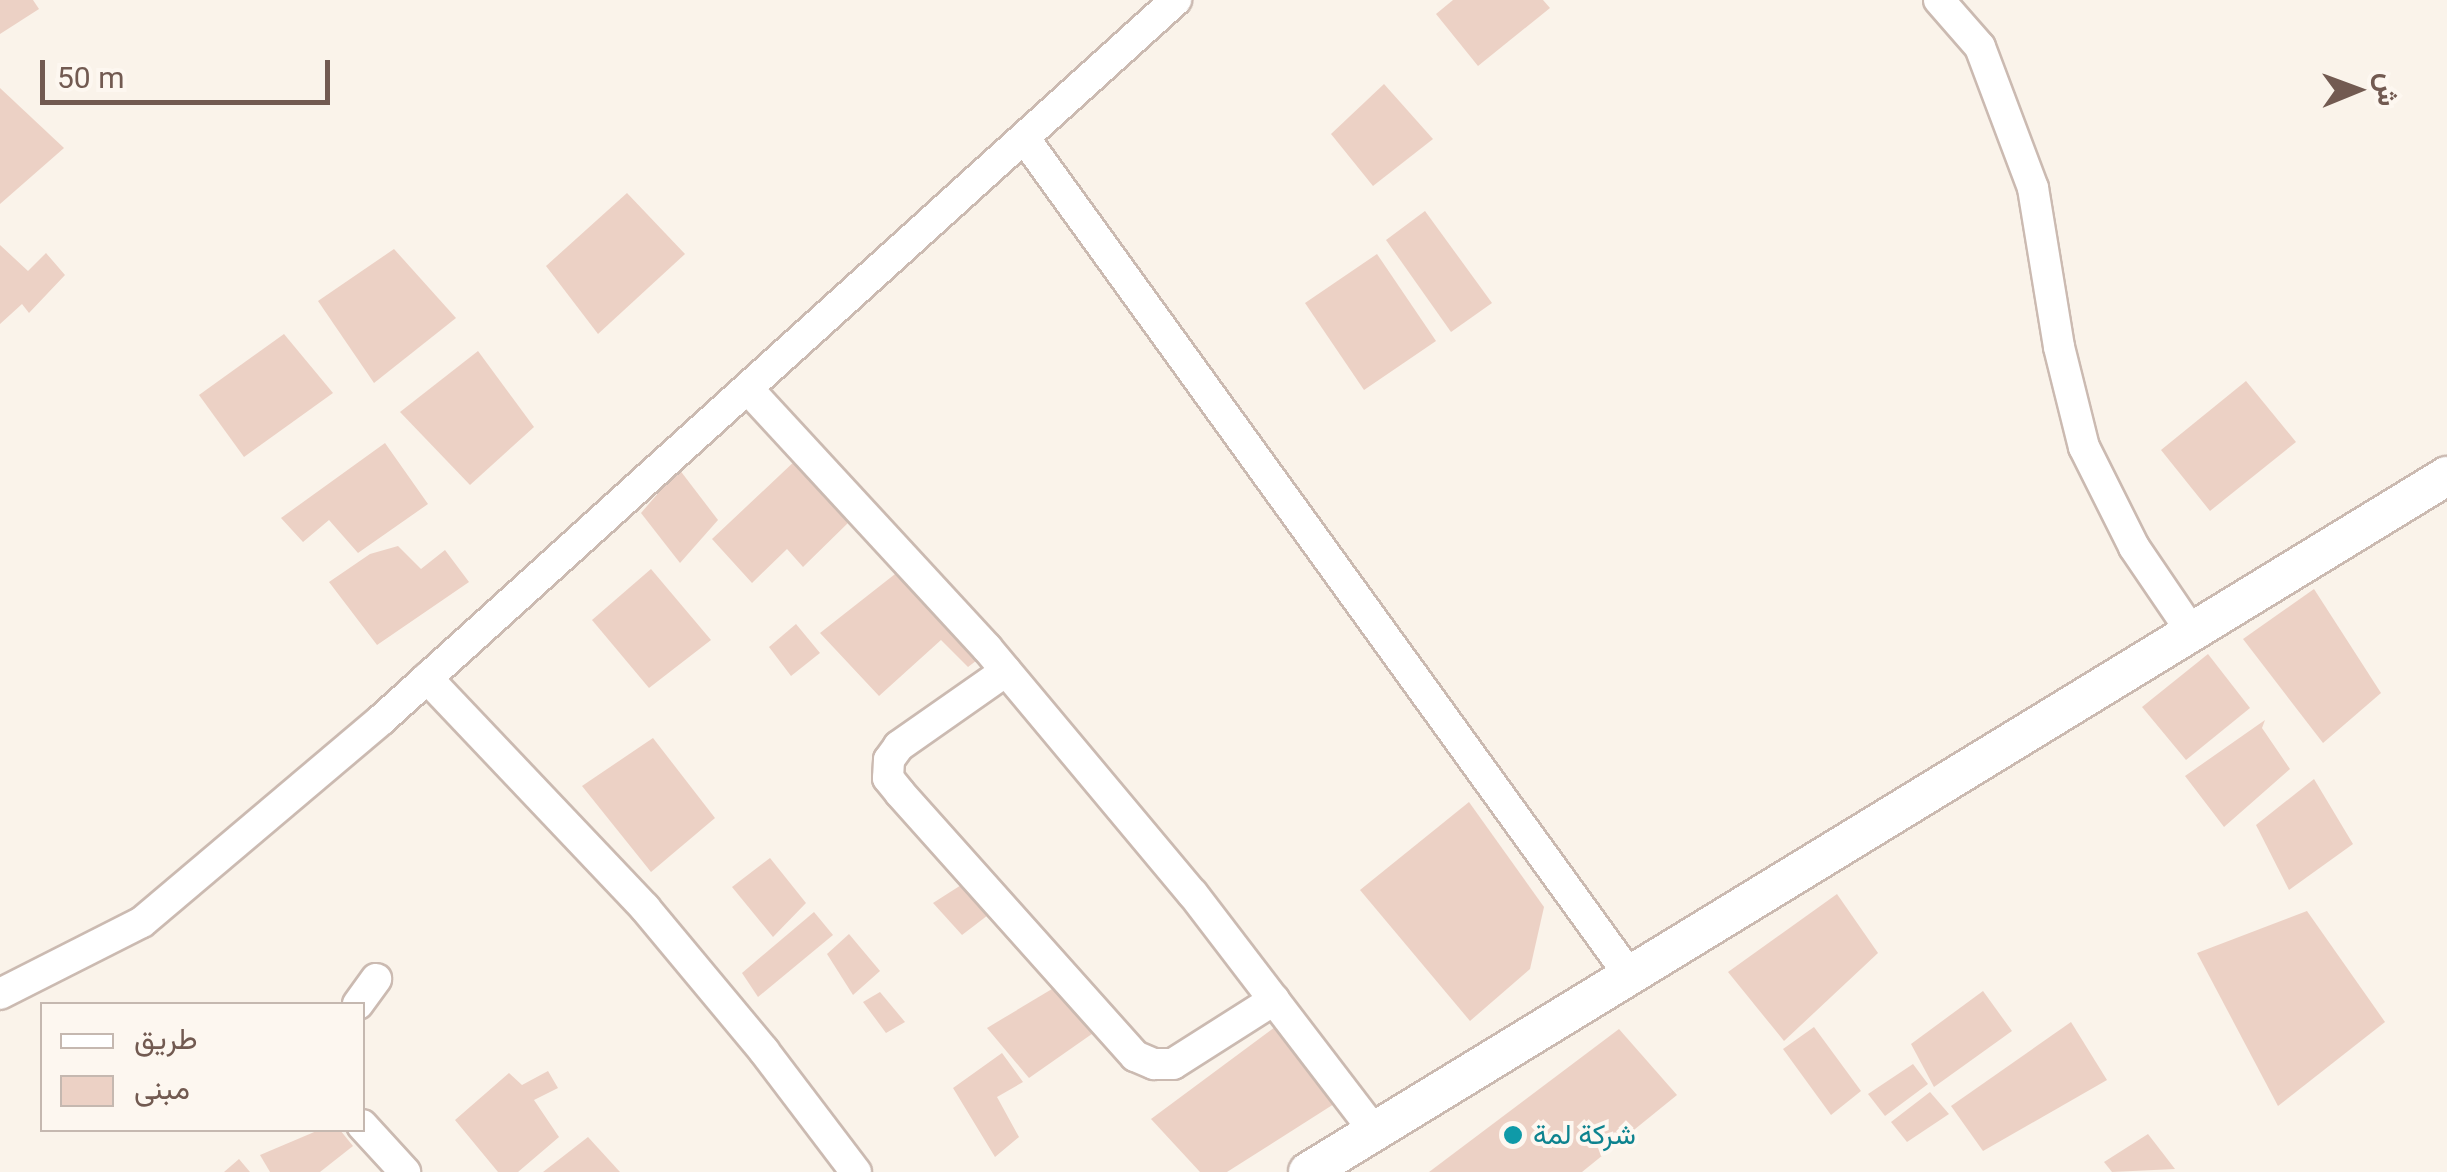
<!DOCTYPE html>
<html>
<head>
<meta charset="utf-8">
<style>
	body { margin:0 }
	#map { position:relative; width:2447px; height:1172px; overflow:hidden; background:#faf3ea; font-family:Roboto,Vazirmatn,sans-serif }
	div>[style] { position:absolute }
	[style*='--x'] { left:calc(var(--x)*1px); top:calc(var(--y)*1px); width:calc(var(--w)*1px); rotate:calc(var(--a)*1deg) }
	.building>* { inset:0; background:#ecd1c5 }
	.roads { filter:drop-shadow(2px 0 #cbbab1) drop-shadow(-2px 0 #cbbab1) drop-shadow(0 2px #cbbab1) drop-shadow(0 -2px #cbbab1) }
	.minor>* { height:30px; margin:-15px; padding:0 15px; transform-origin:15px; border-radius:15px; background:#fff }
	.tertiary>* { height:38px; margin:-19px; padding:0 19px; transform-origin:19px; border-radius:19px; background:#fff }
	.dots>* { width:28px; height:28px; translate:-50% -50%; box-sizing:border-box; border:5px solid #fdf7f0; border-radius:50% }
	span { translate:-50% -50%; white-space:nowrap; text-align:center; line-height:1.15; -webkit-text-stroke:8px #fdf7f0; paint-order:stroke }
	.culture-label { font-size:28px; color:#0d838f }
	.left { translate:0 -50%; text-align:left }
	.legend { position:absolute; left:40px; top:1002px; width:325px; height:130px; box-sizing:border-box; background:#fdf7f0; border:2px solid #c5b8b0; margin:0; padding:12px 18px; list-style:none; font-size:30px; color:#725a51 }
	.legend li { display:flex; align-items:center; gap:20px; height:50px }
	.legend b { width:50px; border:2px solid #c5b8b0 }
	.north { position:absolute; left:2307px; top:40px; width:100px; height:100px; -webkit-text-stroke:8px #fdf7f0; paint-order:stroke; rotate:89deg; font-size:28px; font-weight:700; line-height:40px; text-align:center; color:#725a51 }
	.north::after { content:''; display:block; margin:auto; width:35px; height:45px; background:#725a51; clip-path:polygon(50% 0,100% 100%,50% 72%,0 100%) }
	.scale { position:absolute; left:40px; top:60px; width:290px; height:45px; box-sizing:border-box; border:5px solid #725a51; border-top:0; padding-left:12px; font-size:30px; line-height:35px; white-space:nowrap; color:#725a51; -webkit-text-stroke:8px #fdf7f0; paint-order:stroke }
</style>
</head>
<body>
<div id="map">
	<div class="building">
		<div style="clip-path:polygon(0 0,33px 0,39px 9px,0 34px)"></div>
		<div style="clip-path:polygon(1453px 0,1543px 0,1550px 8px,1478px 66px,1436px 14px)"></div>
		<div style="clip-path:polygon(1384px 84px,1433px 139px,1373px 186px,1331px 134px)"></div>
		<div style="clip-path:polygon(0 88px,64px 148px,0 204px)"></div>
		<div style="clip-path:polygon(627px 193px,685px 254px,598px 334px,546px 266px)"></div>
		<div style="clip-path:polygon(1425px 211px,1492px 303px,1451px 332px,1386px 240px)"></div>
		<div style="clip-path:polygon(0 245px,28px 271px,46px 253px,65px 275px,29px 313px,22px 304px,0 324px)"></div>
		<div style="clip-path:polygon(394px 249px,456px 318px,374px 383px,318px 301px)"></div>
		<div style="clip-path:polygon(1377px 254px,1436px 341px,1364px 390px,1305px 303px)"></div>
		<div style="clip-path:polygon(284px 334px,333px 393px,244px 457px,199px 395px)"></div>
		<div style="clip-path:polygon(478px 351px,534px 427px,470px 485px,400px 412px)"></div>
		<div style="clip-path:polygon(2246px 381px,2296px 442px,2210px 511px,2161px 450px)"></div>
		<div style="clip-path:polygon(385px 443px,428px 504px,358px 553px,329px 520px,303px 542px,281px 518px)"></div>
		<div style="clip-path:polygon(798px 458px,851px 520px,803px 567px,787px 549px,752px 583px,712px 539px)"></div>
		<div style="clip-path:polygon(679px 469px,718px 520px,680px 563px,641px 513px)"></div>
		<div style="clip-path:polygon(398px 546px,421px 569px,445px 550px,469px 582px,377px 645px,329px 582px,370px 554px)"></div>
		<div style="clip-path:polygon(904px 567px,985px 654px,968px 667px,941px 640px,879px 696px,820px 633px)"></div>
		<div style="clip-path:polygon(651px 569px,711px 640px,649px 688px,592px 620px)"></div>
		<div style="clip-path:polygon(2314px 589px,2381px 693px,2323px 743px,2243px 639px)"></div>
		<div style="clip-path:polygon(796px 624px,820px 653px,791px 676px,769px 647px)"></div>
		<div style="clip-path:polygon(2208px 654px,2250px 708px,2186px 760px,2142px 707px)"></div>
		<div style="clip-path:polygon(2265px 720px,2262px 728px,2290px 769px,2224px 827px,2185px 776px)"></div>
		<div style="clip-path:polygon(653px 738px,715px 818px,651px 872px,582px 786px)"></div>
		<div style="clip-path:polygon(2314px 779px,2353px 844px,2289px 890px,2256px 825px)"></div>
		<div style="clip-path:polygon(1469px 802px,1544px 907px,1530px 969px,1470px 1021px,1360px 890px)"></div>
		<div style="clip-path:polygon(770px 858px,806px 903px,773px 937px,732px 887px)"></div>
		<div style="clip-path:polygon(969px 880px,992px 912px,962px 935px,933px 903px)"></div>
		<div style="clip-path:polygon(1837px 894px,1878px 953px,1784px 1041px,1728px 972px)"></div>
		<div style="clip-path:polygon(2307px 911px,2385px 1022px,2278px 1106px,2197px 953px)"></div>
		<div style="clip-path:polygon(814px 912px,833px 935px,758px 997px,742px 973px)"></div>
		<div style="clip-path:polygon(849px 934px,880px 971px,853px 995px,827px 954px)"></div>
		<div style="clip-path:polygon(1062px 983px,1099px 1029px,1029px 1078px,987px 1028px)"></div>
		<div style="clip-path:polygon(1983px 991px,2012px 1031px,1934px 1087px,1911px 1044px)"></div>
		<div style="clip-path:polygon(880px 992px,905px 1022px,886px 1033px,863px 1002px)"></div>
		<div style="clip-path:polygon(2071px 1022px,2107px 1080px,1983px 1151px,1951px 1106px)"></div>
		<div style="clip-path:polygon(1275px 1027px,1334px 1104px,1227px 1172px,1200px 1172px,1151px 1119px)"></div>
		<div style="clip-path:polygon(1814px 1027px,1861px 1091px,1831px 1115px,1783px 1049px)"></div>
		<div style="clip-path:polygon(1619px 1029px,1677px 1095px,1582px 1172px,1429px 1172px)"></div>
		<div style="clip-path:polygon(1002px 1053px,1023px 1082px,997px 1097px,1019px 1137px,995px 1157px,953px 1088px)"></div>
		<div style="clip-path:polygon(1913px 1064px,1928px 1084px,1885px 1116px,1868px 1094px)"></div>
		<div style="clip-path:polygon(548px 1071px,558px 1088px,534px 1100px,559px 1137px,518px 1172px,498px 1172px,455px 1120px,509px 1073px,522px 1085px)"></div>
		<div style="clip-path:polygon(1930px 1092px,1949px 1114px,1907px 1142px,1891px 1122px)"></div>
		<div style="clip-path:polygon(319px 1130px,340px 1130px,353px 1146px,320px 1172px,270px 1172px,260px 1155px)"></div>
		<div style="clip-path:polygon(2148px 1134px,2175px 1169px,2112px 1172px,2104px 1162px)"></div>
		<div style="clip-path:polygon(588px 1137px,620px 1172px,543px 1172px)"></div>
		<div style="clip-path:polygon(239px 1159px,250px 1172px,224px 1172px)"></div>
	</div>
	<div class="roads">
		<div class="minor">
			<div style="--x:1939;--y:0;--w:62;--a:48.9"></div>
			<div style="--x:1980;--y:47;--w:151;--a:69.4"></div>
			<div style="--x:2033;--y:188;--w:161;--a:80.7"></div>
			<div style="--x:2059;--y:347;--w:103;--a:76"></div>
			<div style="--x:2084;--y:447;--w:112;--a:63.4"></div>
			<div style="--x:2134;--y:547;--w:102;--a:55.8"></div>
			<div style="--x:1025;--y:139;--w:1033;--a:54.14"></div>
			<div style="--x:748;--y:389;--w:352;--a:47.3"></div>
			<div style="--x:987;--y:648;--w:321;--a:50.1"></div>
			<div style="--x:1193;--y:894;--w:300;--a:52.6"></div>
			<div style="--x:1006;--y:671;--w:131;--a:145"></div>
			<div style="--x:899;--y:746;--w:17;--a:126"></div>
			<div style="--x:889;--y:760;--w:18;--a:93"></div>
			<div style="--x:888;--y:778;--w:19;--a:51"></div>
			<div style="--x:900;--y:793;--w:353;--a:48.2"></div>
			<div style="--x:1135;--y:1056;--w:21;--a:23"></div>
			<div style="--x:1154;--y:1064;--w:19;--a:0"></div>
			<div style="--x:1173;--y:1064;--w:120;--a:-32.4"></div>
			<div style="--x:427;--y:678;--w:317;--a:46.5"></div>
			<div style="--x:645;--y:908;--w:186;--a:50.2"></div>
			<div style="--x:764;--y:1051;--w:152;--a:52.8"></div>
			<div style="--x:0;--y:994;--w:159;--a:-26.9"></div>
			<div style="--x:142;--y:922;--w:313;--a:-40.2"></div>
			<div style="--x:381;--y:720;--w:1073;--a:-42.17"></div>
			<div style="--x:358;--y:1004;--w:31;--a:-54"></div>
			<div style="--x:362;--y:1125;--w:64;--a:47.5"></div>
		</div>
		<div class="tertiary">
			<div style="--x:1308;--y:1172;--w:1335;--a:-31.43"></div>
		</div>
	</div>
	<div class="dots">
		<div style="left:1513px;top:1135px;background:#0f9aa8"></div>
	</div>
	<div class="culture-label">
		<span class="left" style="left:1533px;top:1135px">شركة لمة</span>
	</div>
	<ul class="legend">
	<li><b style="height:12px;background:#fff"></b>طريق</li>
	<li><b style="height:28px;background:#ecd1c5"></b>مبنى</li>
	</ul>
	<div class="north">ش</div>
	<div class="scale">50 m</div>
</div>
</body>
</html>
